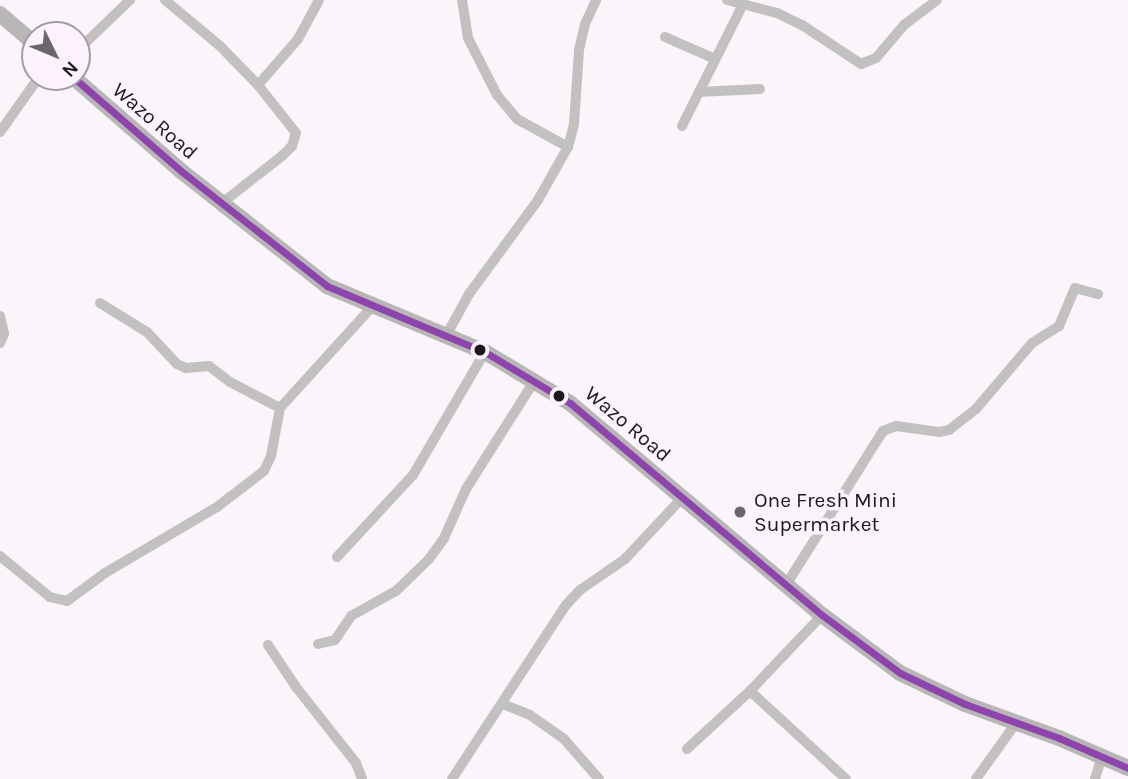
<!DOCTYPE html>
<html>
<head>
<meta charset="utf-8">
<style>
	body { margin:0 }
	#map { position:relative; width:1128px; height:779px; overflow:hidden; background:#faf5fa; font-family:Karla,sans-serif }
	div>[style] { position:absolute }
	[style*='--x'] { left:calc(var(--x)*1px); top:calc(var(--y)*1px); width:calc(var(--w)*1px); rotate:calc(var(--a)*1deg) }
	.street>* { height:10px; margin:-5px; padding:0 5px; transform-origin:5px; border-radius:5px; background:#c3c1c0 }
	.secondary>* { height:16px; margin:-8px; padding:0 8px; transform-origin:8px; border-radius:8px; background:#b9b7b6 }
	.bus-1>* { height:7px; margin:-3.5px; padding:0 3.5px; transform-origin:3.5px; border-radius:3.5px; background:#8e44ad }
	.dots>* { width:19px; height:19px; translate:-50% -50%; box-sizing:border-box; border:4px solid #fbf2fd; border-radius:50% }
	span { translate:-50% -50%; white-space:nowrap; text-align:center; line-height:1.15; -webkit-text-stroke:7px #fbf2fd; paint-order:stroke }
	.street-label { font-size:21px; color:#1c191d }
	.poi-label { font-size:21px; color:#1c191d }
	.left { translate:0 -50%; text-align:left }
	.north { position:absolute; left:21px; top:21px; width:70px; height:70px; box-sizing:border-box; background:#fbf2fd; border:2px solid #a29ba3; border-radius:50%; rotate:133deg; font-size:19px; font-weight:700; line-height:28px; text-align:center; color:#1c191d }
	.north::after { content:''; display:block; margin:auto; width:24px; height:32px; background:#6a666a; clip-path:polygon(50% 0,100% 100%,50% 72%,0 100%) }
</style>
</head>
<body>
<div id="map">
	<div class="street">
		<div style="--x:165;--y:0;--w:72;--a:39.9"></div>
		<div style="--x:220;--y:46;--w:54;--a:45.7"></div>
		<div style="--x:258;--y:85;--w:61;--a:51.6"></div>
		<div style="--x:296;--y:133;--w:14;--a:107"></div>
		<div style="--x:292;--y:146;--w:14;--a:135"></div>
		<div style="--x:282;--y:156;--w:76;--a:141.9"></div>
		<div style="--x:462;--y:0;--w:38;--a:81"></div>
		<div style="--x:468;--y:38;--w:64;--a:63"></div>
		<div style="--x:497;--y:95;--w:31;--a:50"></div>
		<div style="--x:517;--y:119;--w:58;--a:28.8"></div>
		<div style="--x:727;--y:0;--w:52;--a:14.6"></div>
		<div style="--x:777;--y:13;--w:28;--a:26"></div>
		<div style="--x:802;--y:25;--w:71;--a:33.5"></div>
		<div style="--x:861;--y:64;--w:16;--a:-22"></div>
		<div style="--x:876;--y:58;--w:43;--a:-49.7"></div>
		<div style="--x:904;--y:25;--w:41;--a:-37.1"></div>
		<div style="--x:665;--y:37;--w:55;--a:23.7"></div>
		<div style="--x:77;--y:51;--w:74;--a:-43.9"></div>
		<div style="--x:258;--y:85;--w:61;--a:-49"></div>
		<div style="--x:298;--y:39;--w:44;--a:-61.7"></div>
		<div style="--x:699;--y:92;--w:61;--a:-2.8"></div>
		<div style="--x:682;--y:126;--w:136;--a:-63.4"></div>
		<div style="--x:0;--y:132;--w:67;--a:-54.7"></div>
		<div style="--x:100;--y:303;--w:55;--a:31.7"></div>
		<div style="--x:147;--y:332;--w:44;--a:46.8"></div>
		<div style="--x:177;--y:364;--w:10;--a:24"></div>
		<div style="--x:186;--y:368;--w:23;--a:-5"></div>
		<div style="--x:209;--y:366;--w:26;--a:37"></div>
		<div style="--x:230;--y:382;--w:56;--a:27.5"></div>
		<div style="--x:0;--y:316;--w:18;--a:77"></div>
		<div style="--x:4;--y:334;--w:10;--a:114"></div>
		<div style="--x:446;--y:336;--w:48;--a:-61.3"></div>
		<div style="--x:469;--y:294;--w:117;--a:-53.7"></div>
		<div style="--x:538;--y:200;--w:61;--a:-60.5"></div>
		<div style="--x:568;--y:147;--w:24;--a:-75"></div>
		<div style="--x:574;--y:124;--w:74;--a:-86.1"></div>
		<div style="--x:579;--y:50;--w:27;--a:-77"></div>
		<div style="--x:585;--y:24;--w:26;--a:-65"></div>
		<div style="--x:0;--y:556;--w:65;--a:39.4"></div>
		<div style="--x:50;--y:597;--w:17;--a:13"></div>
		<div style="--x:67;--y:601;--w:47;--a:-36.4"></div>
		<div style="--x:105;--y:573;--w:130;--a:-30.5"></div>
		<div style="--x:217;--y:507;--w:59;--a:-37.5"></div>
		<div style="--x:264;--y:471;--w:17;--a:-65"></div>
		<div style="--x:271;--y:456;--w:49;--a:-79.4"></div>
		<div style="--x:280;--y:408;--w:137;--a:-47.7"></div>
		<div style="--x:337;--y:557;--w:112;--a:-47.2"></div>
		<div style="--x:413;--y:475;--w:143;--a:-59.7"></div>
		<div style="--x:786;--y:585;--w:182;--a:-57.8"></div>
		<div style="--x:883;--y:431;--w:14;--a:-21"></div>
		<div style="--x:896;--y:426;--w:43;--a:7.9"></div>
		<div style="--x:939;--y:432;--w:10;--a:-11"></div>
		<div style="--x:949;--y:430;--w:34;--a:-38"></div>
		<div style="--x:976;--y:409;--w:87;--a:-49.7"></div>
		<div style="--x:1032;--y:343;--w:32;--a:-32"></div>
		<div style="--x:1059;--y:326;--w:41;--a:-67.2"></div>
		<div style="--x:1075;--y:288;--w:24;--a:15"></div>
		<div style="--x:318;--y:644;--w:17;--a:-13"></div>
		<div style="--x:335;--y:640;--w:29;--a:-56"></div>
		<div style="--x:351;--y:616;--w:51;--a:-29.1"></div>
		<div style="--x:396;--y:591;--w:46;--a:-44.1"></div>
		<div style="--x:429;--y:559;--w:26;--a:-54"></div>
		<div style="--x:444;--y:538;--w:54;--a:-65.8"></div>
		<div style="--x:466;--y:489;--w:129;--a:-57.7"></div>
		<div style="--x:268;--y:645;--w:50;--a:56.3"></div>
		<div style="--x:296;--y:687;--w:97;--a:51.7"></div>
		<div style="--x:356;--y:763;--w:17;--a:69"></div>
		<div style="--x:750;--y:691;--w:130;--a:42.5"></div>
		<div style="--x:503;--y:704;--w:29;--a:22"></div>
		<div style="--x:530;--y:715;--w:42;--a:35.2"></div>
		<div style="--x:564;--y:739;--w:53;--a:48.8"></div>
		<div style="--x:687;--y:749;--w:86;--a:-42.6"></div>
		<div style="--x:750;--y:691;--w:105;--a:-46.5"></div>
		<div style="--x:452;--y:779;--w:208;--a:-56.8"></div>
		<div style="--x:566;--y:605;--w:21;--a:-47"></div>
		<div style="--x:580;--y:590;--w:55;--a:-34.6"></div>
		<div style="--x:625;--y:559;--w:85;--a:-46.9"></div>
		<div style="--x:976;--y:779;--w:69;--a:-54.5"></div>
		<div style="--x:1095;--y:779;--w:21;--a:-73"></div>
	</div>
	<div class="secondary">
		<div style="--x:0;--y:14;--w:46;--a:40.6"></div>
		<div style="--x:73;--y:77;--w:143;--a:41"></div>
		<div style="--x:181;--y:171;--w:186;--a:38.2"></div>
		<div style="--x:327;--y:286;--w:171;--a:22.7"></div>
		<div style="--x:485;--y:352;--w:99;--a:31"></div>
		<div style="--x:570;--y:403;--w:329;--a:40.1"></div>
		<div style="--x:822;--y:615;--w:97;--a:36.6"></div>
		<div style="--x:900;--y:673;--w:72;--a:25.5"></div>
		<div style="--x:965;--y:704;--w:100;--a:19.9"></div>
		<div style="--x:1059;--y:738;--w:75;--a:23.5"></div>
	</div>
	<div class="bus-1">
		<div style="--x:73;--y:77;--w:143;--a:41"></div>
		<div style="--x:181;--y:171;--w:186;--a:38.2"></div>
		<div style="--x:327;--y:286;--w:171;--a:22.7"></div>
		<div style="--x:485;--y:352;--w:99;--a:31"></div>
		<div style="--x:570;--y:403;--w:329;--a:40.1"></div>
		<div style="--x:822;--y:615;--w:97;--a:36.6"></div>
		<div style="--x:900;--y:673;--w:72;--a:25.5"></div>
		<div style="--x:965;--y:704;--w:100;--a:19.9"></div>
		<div style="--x:1059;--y:738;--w:75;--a:23.5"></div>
	</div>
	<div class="dots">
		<div style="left:480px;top:350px;background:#1c191d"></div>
		<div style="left:559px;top:396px;background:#1c191d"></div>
		<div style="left:740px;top:512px;background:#6a666a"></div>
	</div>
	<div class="street-label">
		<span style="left:155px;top:121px;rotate:41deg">Wazo Road</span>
		<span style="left:628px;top:424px;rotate:40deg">Wazo Road</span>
	</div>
	<div class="poi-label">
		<span class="left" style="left:754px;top:512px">One Fresh Mini<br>Supermarket</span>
	</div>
	<div class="north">N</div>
</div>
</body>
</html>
